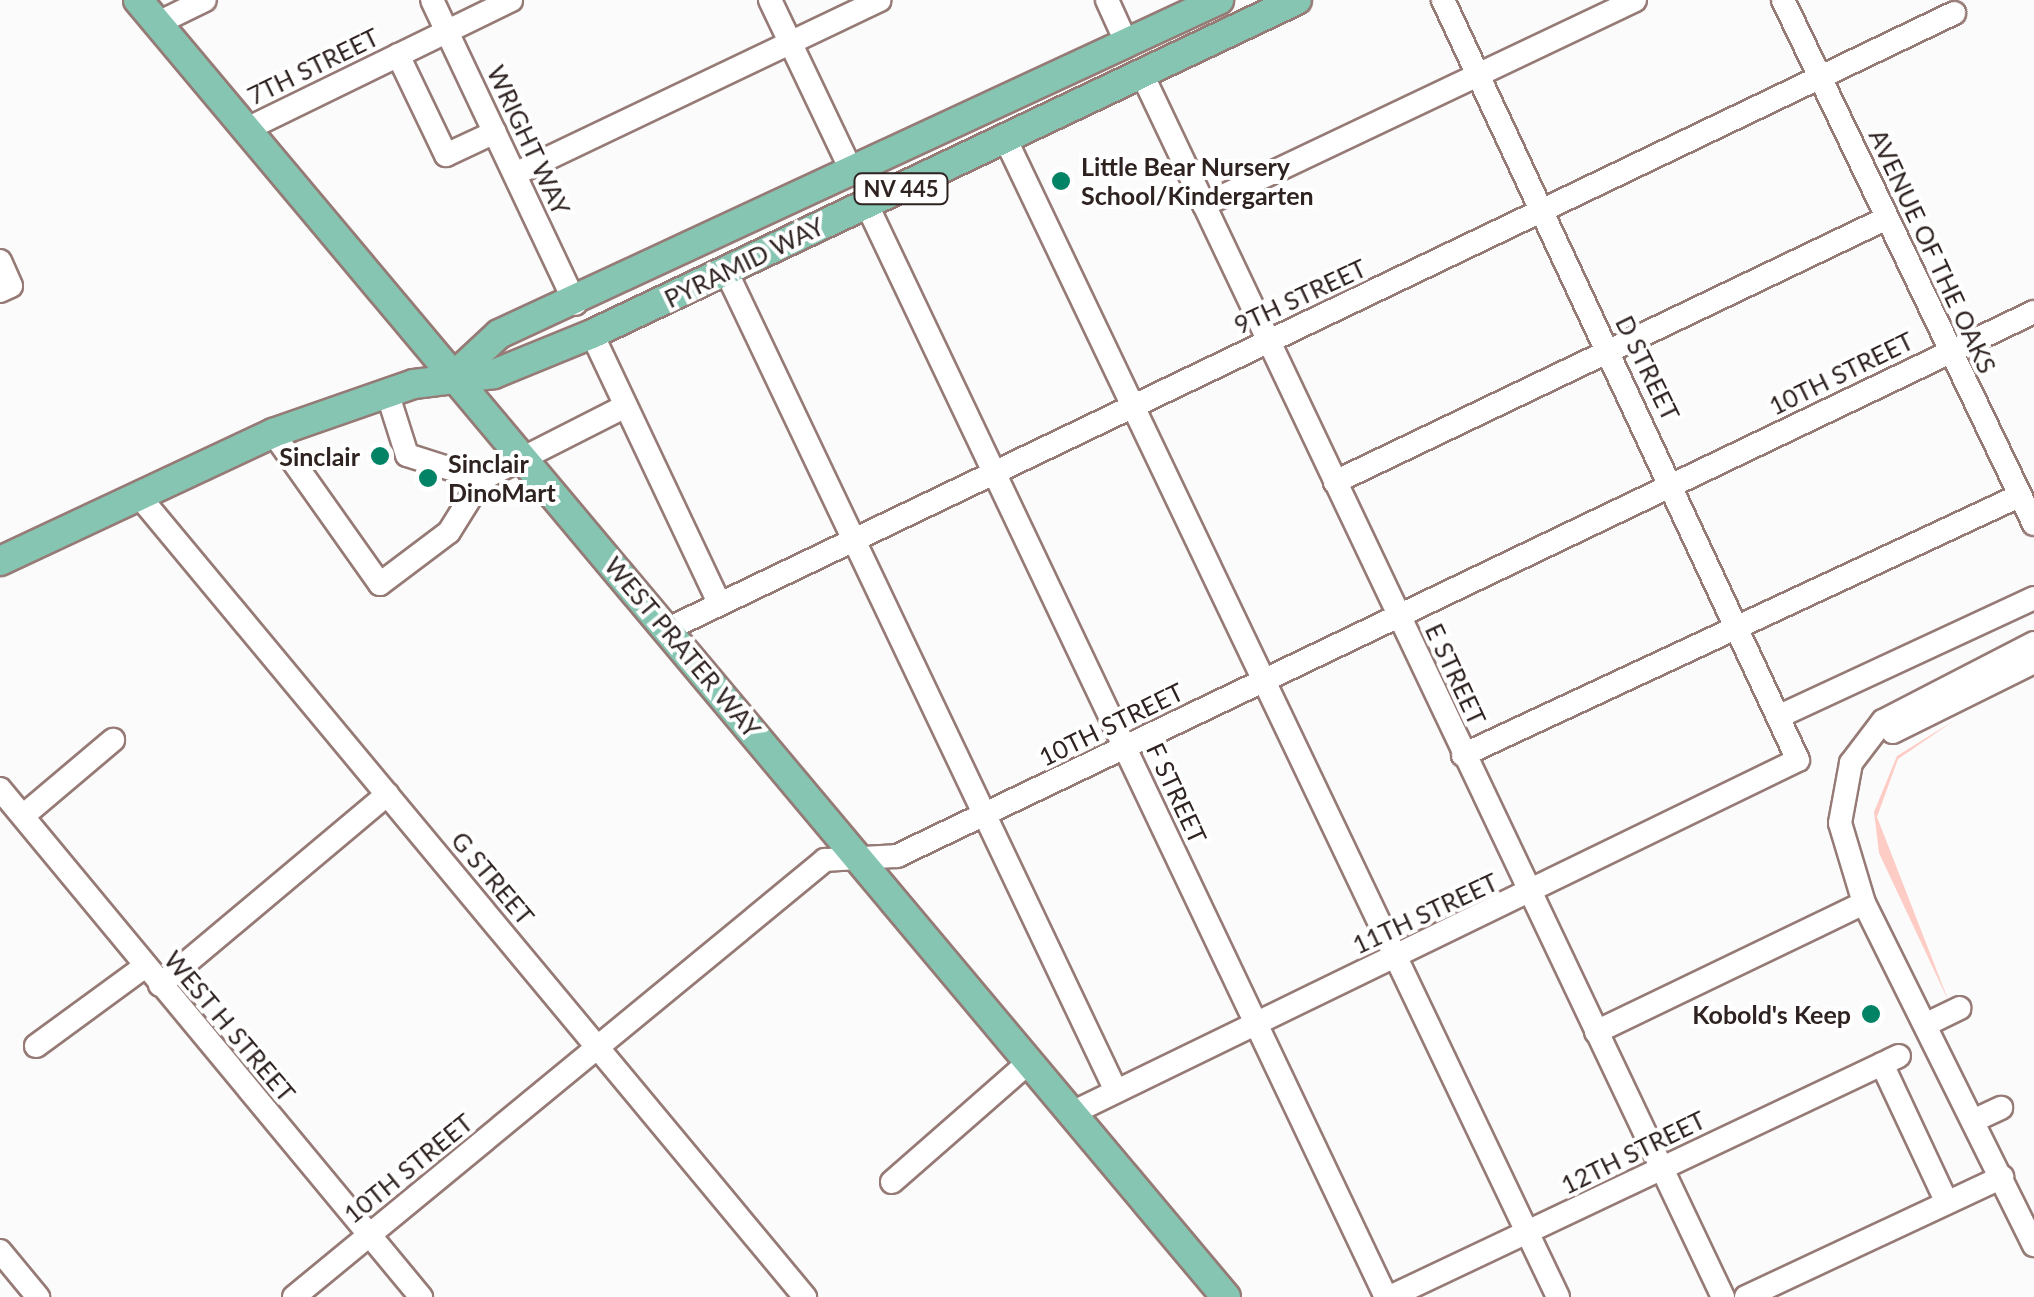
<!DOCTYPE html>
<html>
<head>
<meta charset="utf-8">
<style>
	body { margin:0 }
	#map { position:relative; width:2034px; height:1297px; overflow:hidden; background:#fbfbfb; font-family:Lato,sans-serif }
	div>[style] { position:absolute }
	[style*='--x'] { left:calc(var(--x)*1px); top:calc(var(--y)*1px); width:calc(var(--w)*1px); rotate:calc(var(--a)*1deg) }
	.green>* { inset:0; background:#fcccc5 }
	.roads { filter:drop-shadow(2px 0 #967a76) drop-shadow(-2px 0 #967a76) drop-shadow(0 2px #967a76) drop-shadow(0 -2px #967a76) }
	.minor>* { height:22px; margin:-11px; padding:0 11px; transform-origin:11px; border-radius:11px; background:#fff }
	.major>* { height:28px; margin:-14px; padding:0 14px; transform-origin:14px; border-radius:14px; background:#85c5b2 }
	.dots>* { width:28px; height:28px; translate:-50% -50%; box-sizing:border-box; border:5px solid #fff; border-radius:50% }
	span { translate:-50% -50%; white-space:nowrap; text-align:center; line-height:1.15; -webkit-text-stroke:8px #fff; paint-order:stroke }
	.shield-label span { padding:2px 8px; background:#fff; border:2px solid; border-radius:8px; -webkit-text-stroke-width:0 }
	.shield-label { font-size:22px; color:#2e2321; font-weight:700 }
	.street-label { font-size:25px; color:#2e2321 }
	.poi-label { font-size:25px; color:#2e2321; font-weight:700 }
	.left { translate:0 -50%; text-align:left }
	.right { translate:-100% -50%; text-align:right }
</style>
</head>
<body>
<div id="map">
	<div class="green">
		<div style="clip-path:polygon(1955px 720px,1898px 759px,1877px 817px,1949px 1002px,1879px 853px,1874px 812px,1897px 756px)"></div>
	</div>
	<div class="roads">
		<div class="minor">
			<div style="--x:432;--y:0;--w:336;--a:64.7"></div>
			<div style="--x:770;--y:0;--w:193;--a:64.5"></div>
			<div style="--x:1107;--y:0;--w:48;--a:65.6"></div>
			<div style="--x:1783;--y:0;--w:581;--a:64.41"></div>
			<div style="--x:158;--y:23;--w:52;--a:-26.1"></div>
			<div style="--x:398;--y:55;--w:111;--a:64.4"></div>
			<div style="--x:446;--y:155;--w:54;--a:-25.1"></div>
			<div style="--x:1142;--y:74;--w:1354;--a:64.59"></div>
			<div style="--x:247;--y:129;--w:294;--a:-26"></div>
			<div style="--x:1005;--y:138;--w:1284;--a:64.49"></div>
			<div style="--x:515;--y:174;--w:404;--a:-25.5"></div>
			<div style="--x:867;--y:205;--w:1209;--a:64.58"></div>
			<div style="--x:1204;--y:205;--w:477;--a:-25.4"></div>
			<div style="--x:0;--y:261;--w:27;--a:66"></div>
			<div style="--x:11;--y:286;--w:12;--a:156"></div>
			<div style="--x:726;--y:271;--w:908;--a:64.56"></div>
			<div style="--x:592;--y:334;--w:297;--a:64.7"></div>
			<div style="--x:387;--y:392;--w:66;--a:72.4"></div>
			<div style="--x:407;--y:455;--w:79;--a:17.7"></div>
			<div style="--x:273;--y:433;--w:185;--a:54.7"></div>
			<div style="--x:380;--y:584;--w:86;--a:-37"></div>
			<div style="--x:449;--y:532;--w:62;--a:-58.1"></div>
			<div style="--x:482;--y:479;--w:161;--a:-26.9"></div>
			<div style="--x:1335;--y:482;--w:612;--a:-25.56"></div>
			<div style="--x:139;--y:496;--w:1042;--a:50.26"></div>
			<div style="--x:668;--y:629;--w:1426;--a:-25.59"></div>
			<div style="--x:2034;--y:643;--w:170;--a:152.7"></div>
			<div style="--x:1883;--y:721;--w:53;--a:127.3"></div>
			<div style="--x:1851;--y:763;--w:61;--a:100.4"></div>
			<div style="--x:1840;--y:823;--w:84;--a:73.3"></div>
			<div style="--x:1864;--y:903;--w:382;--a:63.6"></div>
			<div style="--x:1782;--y:715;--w:278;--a:-24.9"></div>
			<div style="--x:1893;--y:732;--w:157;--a:-26.4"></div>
			<div style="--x:1463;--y:755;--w:613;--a:-24.98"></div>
			<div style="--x:0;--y:789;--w:660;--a:50.35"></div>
			<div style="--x:23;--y:816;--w:118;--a:-40.2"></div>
			<div style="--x:160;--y:985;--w:297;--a:-40"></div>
			<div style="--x:1929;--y:1023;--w:34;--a:-26"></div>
			<div style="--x:1596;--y:1032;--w:297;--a:-25.7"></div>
			<div style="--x:36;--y:1046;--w:134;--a:-36.2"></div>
			<div style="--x:1882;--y:1064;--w:153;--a:64.9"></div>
			<div style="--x:1072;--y:1113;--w:807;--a:-25.93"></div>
			<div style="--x:1798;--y:760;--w:839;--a:-115.04"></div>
			<div style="--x:1975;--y:1120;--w:29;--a:-25"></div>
			<div style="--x:892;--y:1182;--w:182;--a:-41.2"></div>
			<div style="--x:0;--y:1251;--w:60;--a:50.4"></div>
			<div style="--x:294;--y:1297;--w:688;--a:-39.45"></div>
			<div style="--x:825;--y:860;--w:72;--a:-3.2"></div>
			<div style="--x:897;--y:856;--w:1260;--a:-25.57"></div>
			<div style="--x:1390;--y:1297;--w:563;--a:-25.34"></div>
			<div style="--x:1746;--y:1297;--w:283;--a:-25.1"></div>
		</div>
		<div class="major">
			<div style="--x:138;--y:0;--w:1693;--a:50.01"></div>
			<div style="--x:457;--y:373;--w:57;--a:-42.9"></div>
			<div style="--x:499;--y:334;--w:794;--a:-24.89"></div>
			<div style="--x:0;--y:561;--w:302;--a:-25.1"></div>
			<div style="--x:273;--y:433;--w:149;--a:-19.2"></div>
			<div style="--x:414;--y:384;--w:81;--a:-7.1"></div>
			<div style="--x:494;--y:374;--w:106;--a:-22.2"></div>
			<div style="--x:592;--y:334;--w:780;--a:-25.35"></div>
		</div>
	</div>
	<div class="dots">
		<div style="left:1061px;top:181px;background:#038365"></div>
		<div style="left:380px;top:456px;background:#038365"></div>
		<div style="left:428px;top:478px;background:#038365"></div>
		<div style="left:1871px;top:1014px;background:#038365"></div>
	</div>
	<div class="shield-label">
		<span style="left:901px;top:189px">NV 445</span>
	</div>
	<div class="street-label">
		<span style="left:313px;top:66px;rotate:-26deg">7TH STREET</span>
		<span style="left:529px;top:140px;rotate:65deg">WRIGHT WAY</span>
		<span style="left:1933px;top:251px;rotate:65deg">AVENUE OF THE OAKS</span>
		<span style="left:744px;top:262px;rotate:-26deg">PYRAMID WAY</span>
		<span style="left:1300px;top:296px;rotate:-25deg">9TH STREET</span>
		<span style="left:1648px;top:368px;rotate:64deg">D STREET</span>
		<span style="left:1841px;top:373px;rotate:-26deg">10TH STREET</span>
		<span style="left:683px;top:647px;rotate:50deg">WEST PRATER WAY</span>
		<span style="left:1456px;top:674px;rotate:65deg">E STREET</span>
		<span style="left:1111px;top:724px;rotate:-26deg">10TH STREET</span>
		<span style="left:1177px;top:793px;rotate:65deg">F STREET</span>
		<span style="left:493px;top:878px;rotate:50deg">G STREET</span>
		<span style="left:1425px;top:913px;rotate:-25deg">11TH STREET</span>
		<span style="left:230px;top:1026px;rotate:50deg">WEST H STREET</span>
		<span style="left:1633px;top:1152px;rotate:-26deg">12TH STREET</span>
		<span style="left:408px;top:1168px;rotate:-39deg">10TH STREET</span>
	</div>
	<div class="poi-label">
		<span class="left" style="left:1081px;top:181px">Little Bear Nursery<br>School/Kindergarten</span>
		<span class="right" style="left:360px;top:456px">Sinclair</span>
		<span class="left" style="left:448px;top:478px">Sinclair<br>DinoMart</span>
		<span class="right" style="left:1851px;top:1014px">Kobold's Keep</span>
	</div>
</div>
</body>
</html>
